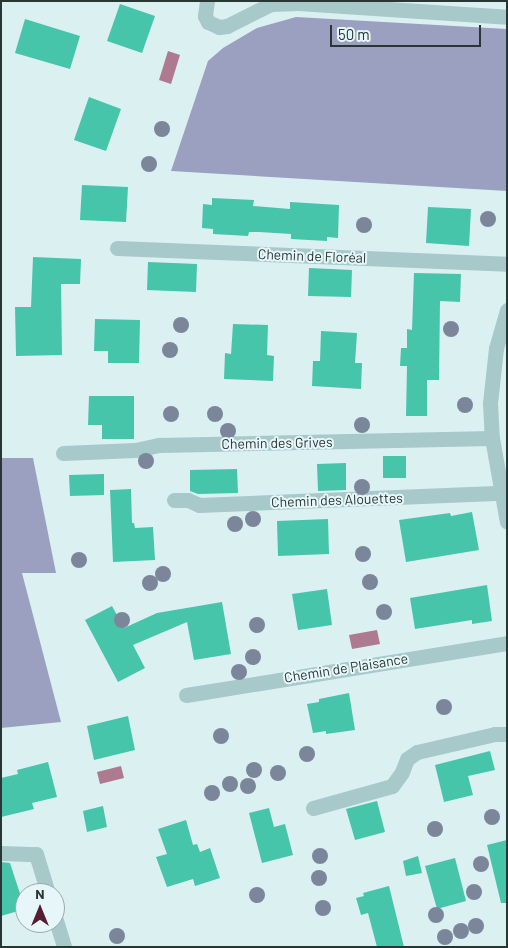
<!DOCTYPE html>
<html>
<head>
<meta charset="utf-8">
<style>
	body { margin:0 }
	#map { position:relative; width:508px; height:948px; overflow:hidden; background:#dbf0f1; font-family:Barlow,sans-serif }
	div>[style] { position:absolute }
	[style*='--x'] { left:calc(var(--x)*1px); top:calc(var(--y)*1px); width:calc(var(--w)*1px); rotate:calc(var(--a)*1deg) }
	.green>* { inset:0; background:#9b9fc0 }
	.water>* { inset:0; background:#ae7a8f }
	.building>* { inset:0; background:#46c5ab }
	.minor>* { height:15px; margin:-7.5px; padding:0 7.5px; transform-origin:7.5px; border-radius:7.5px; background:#a7c9c9 }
	.trees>* { width:16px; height:16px; margin:-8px; border-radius:50%; background:#7b869b }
	span { translate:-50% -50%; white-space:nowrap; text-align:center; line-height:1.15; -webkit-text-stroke:4px #e7f7f9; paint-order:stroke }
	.street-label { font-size:14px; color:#283634 }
	.frame { position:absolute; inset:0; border:2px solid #283634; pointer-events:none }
	.north { position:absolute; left:15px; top:883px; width:50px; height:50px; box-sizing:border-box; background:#e7f7f9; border:1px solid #9baaaa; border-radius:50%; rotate:0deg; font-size:14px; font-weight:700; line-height:20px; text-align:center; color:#283634 }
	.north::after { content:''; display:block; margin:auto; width:18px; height:22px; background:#571e33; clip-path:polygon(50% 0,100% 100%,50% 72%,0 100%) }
	.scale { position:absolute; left:330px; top:25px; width:151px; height:22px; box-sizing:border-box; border:2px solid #283634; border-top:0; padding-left:6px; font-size:15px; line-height:18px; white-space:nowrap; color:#283634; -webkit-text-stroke:4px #e7f7f9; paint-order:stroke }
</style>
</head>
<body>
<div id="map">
	<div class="green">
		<div style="clip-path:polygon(296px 17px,507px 29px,507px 191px,171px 171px,208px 61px,223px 48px,257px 28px)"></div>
		<div style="clip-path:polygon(1px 458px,33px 458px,56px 573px,22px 573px,61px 722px,1px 728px)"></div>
	</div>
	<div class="water">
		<div style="clip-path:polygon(168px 51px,180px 55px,171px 84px,159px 80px)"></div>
		<div style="clip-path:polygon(377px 630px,380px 644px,352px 649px,349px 635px)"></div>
		<div style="clip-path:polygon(121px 766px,124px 778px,100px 784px,97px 772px)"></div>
	</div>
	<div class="building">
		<div style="clip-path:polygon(120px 4px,155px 16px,142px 53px,107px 41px)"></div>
		<div style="clip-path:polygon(25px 19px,80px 36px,70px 69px,15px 53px)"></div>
		<div style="clip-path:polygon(89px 97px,121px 109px,106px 151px,74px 140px)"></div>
		<div style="clip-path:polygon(82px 185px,128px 187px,126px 222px,80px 220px)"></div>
		<div style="clip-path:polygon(212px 198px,254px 200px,253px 206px,290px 209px,290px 202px,339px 205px,338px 238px,327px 237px,327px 241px,291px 239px,291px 234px,259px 232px,249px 232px,248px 236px,213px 234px,213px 229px,202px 228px,203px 204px,212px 205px)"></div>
		<div style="clip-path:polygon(428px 207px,471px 209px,469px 246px,426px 243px)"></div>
		<div style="clip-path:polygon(33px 257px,81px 259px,80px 284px,61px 284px,62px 355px,16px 356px,15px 307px,31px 307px)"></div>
		<div style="clip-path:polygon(148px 262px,197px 264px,196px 292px,147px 290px)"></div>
		<div style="clip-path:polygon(309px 268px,352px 270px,351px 297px,308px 296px)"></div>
		<div style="clip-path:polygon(414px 273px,461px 274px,460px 302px,440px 301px,439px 380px,427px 380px,427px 416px,406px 416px,407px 366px,400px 366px,401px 348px,407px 348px,407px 329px,412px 330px)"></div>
		<div style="clip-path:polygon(95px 319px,140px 320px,139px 363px,108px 363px,108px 351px,94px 351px)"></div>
		<div style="clip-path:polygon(233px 324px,268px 325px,267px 355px,274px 356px,273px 381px,224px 379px,225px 353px,231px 354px)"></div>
		<div style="clip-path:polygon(321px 331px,357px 333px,355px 363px,362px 363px,361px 389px,312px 386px,313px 361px,320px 361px)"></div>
		<div style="clip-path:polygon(89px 396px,134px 396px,134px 439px,102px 439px,102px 425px,88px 425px)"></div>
		<div style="clip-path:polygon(383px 456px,406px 456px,406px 478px,383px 478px)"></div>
		<div style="clip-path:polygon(346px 463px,346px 490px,318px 491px,317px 464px)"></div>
		<div style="clip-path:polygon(237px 469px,238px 493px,198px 494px,190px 491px,190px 470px)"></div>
		<div style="clip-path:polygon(104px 474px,104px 495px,70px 496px,69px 475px)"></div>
		<div style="clip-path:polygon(131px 489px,132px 523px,134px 523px,135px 528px,153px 527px,155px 560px,113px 562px,110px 490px)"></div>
		<div style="clip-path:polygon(472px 512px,479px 550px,406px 562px,399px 520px,450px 513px,451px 516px)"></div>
		<div style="clip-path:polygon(328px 519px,329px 554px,278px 556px,277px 521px)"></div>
		<div style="clip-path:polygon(487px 585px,492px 621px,472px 624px,472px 620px,415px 629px,410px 598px)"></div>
		<div style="clip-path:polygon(327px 589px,332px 625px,298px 630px,292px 594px)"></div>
		<div style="clip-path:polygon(222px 602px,231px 654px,194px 660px,187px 622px,133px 645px,145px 668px,118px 682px,85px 620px,112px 606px,124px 628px,157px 613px)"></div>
		<div style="clip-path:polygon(349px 693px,355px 730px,326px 734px,326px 731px,313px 733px,307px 704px,319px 702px,319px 699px)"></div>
		<div style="clip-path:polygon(128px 716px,135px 750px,94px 760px,87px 726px)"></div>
		<div style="clip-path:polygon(490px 751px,495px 770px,468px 776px,473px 795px,444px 802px,435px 765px)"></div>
		<div style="clip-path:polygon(48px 762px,57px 797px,32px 803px,34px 809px,1px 817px,1px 778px,18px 774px,17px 770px)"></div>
		<div style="clip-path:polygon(377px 801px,385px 832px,355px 840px,346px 809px)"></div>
		<div style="clip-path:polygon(103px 806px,107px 827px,87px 832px,83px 811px)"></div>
		<div style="clip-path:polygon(269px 808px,274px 827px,285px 824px,293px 855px,262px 863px,249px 813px)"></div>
		<div style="clip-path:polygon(186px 820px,193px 845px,197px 844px,200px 852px,210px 848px,220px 878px,195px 886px,193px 879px,167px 887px,156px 857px,167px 854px,158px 829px)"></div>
		<div style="clip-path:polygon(507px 840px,507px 903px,501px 903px,487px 845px)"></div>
		<div style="clip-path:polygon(418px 856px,422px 873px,406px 876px,403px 861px)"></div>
		<div style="clip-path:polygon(455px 858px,466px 901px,437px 909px,425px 866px)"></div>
		<div style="clip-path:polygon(1px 862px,10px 863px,25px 909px,1px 916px)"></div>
		<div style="clip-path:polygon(389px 886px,404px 947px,377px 947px,368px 913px,361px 915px,356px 898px,364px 896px,363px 893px)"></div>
	</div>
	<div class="minor">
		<div style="--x:207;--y:1;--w:15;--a:98"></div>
		<div style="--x:205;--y:16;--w:7;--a:63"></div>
		<div style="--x:208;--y:22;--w:12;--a:24"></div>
		<div style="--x:219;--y:27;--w:8;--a:-7"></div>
		<div style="--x:227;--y:26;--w:49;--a:-26.6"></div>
		<div style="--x:271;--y:4;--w:27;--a:-2"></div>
		<div style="--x:298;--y:3;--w:209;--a:3.8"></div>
		<div style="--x:117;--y:248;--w:390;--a:2.3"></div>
		<div style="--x:507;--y:310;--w:40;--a:106"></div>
		<div style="--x:496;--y:348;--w:55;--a:96.2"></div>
		<div style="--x:490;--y:403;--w:35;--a:87"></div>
		<div style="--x:492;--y:438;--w:85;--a:79.9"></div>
		<div style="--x:63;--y:453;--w:72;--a:-2.4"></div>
		<div style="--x:135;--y:450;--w:25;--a:-12"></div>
		<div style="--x:159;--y:445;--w:333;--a:-1.2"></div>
		<div style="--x:174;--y:500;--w:14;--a:0"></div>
		<div style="--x:188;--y:500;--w:12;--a:24"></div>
		<div style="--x:199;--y:505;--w:303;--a:-2.3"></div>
		<div style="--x:186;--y:695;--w:325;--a:-9.2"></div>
		<div style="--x:313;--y:808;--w:82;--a:-15.6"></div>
		<div style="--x:392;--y:786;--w:17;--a:-54"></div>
		<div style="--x:402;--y:772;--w:14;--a:-69"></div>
		<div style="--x:407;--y:759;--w:12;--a:-35"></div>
		<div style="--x:417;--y:752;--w:80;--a:-13"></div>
		<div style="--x:495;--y:734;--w:12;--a:0"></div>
		<div style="--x:1;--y:853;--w:35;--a:2"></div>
		<div style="--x:36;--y:854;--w:41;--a:72.9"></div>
		<div style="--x:55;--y:917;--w:31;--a:73"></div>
	</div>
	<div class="trees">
		<div style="left:162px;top:129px"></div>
		<div style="left:149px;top:164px"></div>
		<div style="left:488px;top:219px"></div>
		<div style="left:364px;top:225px"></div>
		<div style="left:181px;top:325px"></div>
		<div style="left:451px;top:329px"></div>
		<div style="left:170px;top:350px"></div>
		<div style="left:465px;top:405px"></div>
		<div style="left:171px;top:414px"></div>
		<div style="left:215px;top:414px"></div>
		<div style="left:362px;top:425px"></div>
		<div style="left:228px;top:431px"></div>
		<div style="left:146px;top:461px"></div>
		<div style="left:362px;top:487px"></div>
		<div style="left:253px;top:519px"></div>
		<div style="left:235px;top:524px"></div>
		<div style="left:363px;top:554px"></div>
		<div style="left:79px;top:560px"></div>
		<div style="left:163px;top:574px"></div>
		<div style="left:370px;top:582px"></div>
		<div style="left:150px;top:583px"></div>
		<div style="left:384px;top:612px"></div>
		<div style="left:122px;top:620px"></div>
		<div style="left:257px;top:625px"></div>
		<div style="left:253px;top:657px"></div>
		<div style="left:239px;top:672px"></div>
		<div style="left:444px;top:707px"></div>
		<div style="left:221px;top:736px"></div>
		<div style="left:307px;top:754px"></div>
		<div style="left:254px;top:770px"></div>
		<div style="left:278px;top:773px"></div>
		<div style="left:230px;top:784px"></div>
		<div style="left:248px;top:786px"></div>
		<div style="left:212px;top:793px"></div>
		<div style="left:492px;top:817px"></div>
		<div style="left:435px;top:829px"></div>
		<div style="left:320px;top:856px"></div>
		<div style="left:481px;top:864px"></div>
		<div style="left:319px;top:878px"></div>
		<div style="left:474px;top:892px"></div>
		<div style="left:257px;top:895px"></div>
		<div style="left:323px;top:908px"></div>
		<div style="left:436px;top:915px"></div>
		<div style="left:476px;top:926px"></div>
		<div style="left:461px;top:931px"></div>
		<div style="left:117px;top:936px"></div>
		<div style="left:445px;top:937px"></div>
	</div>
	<div class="street-label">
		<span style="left:312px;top:256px;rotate:2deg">Chemin de Floréal</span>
		<span style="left:277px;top:443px;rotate:-1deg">Chemin des Grives</span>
		<span style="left:337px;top:500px;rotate:-2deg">Chemin des Alouettes</span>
		<span style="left:346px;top:668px;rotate:-9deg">Chemin de Plaisance</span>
	</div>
	<div class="frame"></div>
	<div class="north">N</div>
	<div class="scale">50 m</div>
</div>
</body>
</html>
